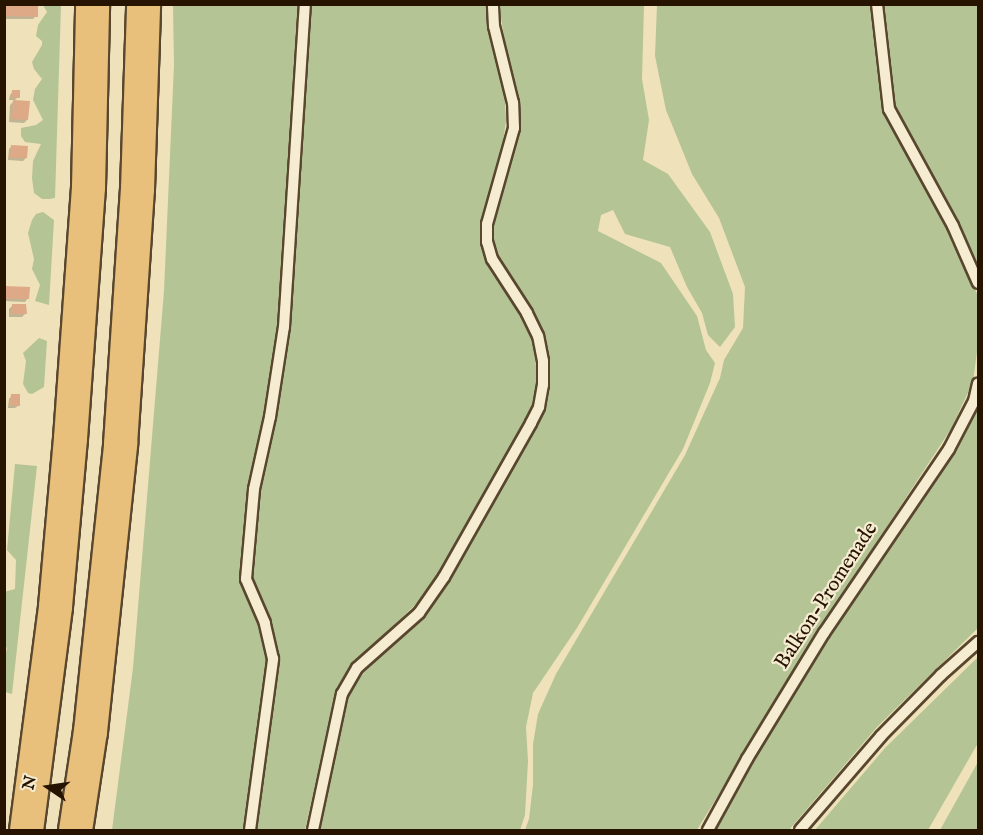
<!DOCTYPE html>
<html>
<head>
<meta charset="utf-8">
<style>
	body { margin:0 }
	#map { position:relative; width:983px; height:835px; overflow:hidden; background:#efe1b9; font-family:"IM FELL English",serif }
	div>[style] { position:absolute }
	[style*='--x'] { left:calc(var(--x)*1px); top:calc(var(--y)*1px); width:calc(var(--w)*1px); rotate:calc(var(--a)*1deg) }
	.green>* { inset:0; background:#b4c494 }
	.shadow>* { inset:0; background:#0003 }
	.building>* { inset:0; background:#dea986 }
	.roads { filter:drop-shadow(2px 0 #58472e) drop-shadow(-2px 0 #58472e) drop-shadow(0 2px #58472e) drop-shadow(0 -2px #58472e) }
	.service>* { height:10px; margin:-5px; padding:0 5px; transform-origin:5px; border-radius:5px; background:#f5ecd2 }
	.motorway>* { height:33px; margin:-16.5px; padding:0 16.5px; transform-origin:16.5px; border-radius:16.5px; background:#e8c07c }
	span { translate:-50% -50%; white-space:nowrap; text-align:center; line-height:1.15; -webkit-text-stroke:4.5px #f5ecd2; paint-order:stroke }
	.street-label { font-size:21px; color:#261400 }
	.frame { position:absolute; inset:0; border:6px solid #261400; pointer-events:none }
	.north { position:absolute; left:18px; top:757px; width:60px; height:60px; -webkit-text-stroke:4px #f5ecd2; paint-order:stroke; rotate:283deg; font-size:16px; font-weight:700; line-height:24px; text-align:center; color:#261400 }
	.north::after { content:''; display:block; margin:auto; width:21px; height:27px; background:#261400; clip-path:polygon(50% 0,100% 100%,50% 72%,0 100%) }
</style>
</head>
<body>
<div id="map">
	<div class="green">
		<div style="clip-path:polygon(43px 5px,61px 5px,55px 198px,49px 199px,42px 199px,34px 193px,32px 178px,33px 161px,41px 144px,25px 142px,21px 136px,21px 128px,36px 125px,43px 120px,33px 100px,35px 89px,42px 79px,34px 69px,32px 62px,42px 45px,42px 41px,36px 36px,38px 25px,47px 12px)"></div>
		<div style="clip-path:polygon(173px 5px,486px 5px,492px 46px,505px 99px,506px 121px,501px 155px,483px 218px,482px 239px,488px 263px,521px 314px,533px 339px,538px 385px,534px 402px,441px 575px,415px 605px,352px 665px,335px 694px,305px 830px,112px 830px,133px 668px,164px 291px,174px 65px)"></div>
		<div style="clip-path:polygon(499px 5px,644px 5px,642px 79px,649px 120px,643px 160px,668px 174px,710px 232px,733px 294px,735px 327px,720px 347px,708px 335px,702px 313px,687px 287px,670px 247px,625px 234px,613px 210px,601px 215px,598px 231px,661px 263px,697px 316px,706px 350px,715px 363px,710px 383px,683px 449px,577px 628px,533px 693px,526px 727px,528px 761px,525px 815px,520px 830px,319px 830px,344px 703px,353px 684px,439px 596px,539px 418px,548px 396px,548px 376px,539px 330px,528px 305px,501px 264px,495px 251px,493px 234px,494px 217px,516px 143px,518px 126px)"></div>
		<div style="clip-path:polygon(657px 5px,871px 5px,886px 116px,957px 242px,977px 294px,978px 344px,973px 382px,951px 429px,821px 627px,697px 830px,525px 830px,529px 819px,533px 785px,533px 744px,538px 714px,556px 674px,685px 455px,720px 378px,724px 360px,743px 328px,745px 287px,719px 218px,692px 174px,666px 110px,655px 56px)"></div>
		<div style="clip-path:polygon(882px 5px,978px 5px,978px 263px,895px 109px)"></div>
		<div style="clip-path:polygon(43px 212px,54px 220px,49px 305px,35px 301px,40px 285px,32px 269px,34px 259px,28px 233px,32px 220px,36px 214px)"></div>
		<div style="clip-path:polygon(39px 338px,47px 341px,44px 387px,32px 394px,28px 393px,23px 384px,26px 361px,23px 353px)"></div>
		<div style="clip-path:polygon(978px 397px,978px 628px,878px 726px,789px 830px,714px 830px,811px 665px)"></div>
		<div style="clip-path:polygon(15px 464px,37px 466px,12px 694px,5px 692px,5px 655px,7px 648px,4px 644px,4px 592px,15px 589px,16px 560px,7px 550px)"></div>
		<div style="clip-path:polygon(978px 657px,978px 743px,928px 830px,815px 830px,885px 748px)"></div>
		<div style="clip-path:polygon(978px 762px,978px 830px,940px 830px)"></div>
	</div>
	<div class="shadow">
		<div style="clip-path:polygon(4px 5px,36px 16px,33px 19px,4px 19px)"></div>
		<div style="clip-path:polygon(13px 91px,18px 97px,14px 101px,27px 120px,24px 123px,9px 122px,10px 105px,15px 100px,9px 100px,10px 95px)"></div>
		<div style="clip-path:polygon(12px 146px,26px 158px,23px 161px,8px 160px,9px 149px)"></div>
		<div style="clip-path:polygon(4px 288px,28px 298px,25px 302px,4px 301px)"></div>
		<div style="clip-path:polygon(12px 306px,25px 314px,22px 317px,9px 317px,9px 309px)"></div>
		<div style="clip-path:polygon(12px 396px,19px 405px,15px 408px,8px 408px,9px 399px)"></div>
	</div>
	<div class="building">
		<div style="clip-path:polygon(4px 4px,38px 4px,38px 17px,4px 16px)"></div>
		<div style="clip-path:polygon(12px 90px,20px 90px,20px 98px,12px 98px)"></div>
		<div style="clip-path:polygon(13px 100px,30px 101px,28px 120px,12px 119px)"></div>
		<div style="clip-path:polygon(11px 145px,28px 146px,27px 158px,10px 158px)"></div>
		<div style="clip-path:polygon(4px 286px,30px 287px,29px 299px,4px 299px)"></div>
		<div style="clip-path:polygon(12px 304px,26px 304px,27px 314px,12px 314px)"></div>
		<div style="clip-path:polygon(11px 394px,20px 394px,20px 406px,10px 405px)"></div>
	</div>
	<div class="roads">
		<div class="service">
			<div style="--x:877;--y:4;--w:106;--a:83.5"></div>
			<div style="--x:889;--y:109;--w:133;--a:61.3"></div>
			<div style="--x:953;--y:226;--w:62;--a:66.3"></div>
			<div style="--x:250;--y:830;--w:173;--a:-82.3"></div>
			<div style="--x:273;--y:659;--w:37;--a:-103"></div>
			<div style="--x:265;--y:623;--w:48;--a:-113.4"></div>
			<div style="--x:246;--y:579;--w:90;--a:-84.9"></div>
			<div style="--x:254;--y:489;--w:74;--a:-77.5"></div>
			<div style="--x:270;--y:417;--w:91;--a:-81.2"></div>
			<div style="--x:284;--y:327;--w:324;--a:-86.3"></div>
			<div style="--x:313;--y:830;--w:139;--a:-78"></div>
			<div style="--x:342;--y:694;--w:30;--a:-60"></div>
			<div style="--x:357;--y:668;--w:83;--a:-41.6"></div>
			<div style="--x:419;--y:613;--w:44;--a:-55.2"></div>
			<div style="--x:444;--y:577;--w:177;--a:-60.5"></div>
			<div style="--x:531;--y:423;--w:18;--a:-63"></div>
			<div style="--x:539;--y:407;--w:22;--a:-80"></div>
			<div style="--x:543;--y:385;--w:24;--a:-90"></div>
			<div style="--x:543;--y:361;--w:25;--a:-101"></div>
			<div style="--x:538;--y:336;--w:25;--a:-116"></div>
			<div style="--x:527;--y:313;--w:64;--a:-122.9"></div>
			<div style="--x:492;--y:259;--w:18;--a:-106"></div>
			<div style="--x:487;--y:242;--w:18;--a:-90"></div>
			<div style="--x:487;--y:224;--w:100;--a:-74.3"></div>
			<div style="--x:514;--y:128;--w:25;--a:-92"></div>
			<div style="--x:513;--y:103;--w:79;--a:-103.9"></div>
			<div style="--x:494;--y:26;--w:22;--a:-93"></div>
			<div style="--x:708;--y:830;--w:81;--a:-61.2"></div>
			<div style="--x:747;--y:759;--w:148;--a:-58.6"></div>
			<div style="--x:824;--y:633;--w:222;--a:-55.8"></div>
			<div style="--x:949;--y:449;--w:54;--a:-62.5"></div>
			<div style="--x:974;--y:401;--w:18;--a:-77"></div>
			<div style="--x:800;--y:830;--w:124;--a:-49.2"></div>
			<div style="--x:881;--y:736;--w:86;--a:-45.5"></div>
			<div style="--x:941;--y:675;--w:50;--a:-41.7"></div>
		</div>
		<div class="motorway">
			<div style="--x:26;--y:830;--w:226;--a:-82.6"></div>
			<div style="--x:55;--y:606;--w:169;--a:-84.9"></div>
			<div style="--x:70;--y:438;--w:252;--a:-85.9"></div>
			<div style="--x:88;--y:187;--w:183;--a:-88.7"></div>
			<div style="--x:75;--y:830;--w:100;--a:-81.4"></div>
			<div style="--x:90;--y:731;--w:289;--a:-84"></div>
			<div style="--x:120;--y:444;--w:256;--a:-86.2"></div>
			<div style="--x:137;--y:189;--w:185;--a:-88.1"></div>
		</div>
	</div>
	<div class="street-label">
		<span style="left:827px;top:596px;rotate:-57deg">Balkon-Promenade</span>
	</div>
	<div class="frame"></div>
	<div class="north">N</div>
</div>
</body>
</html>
